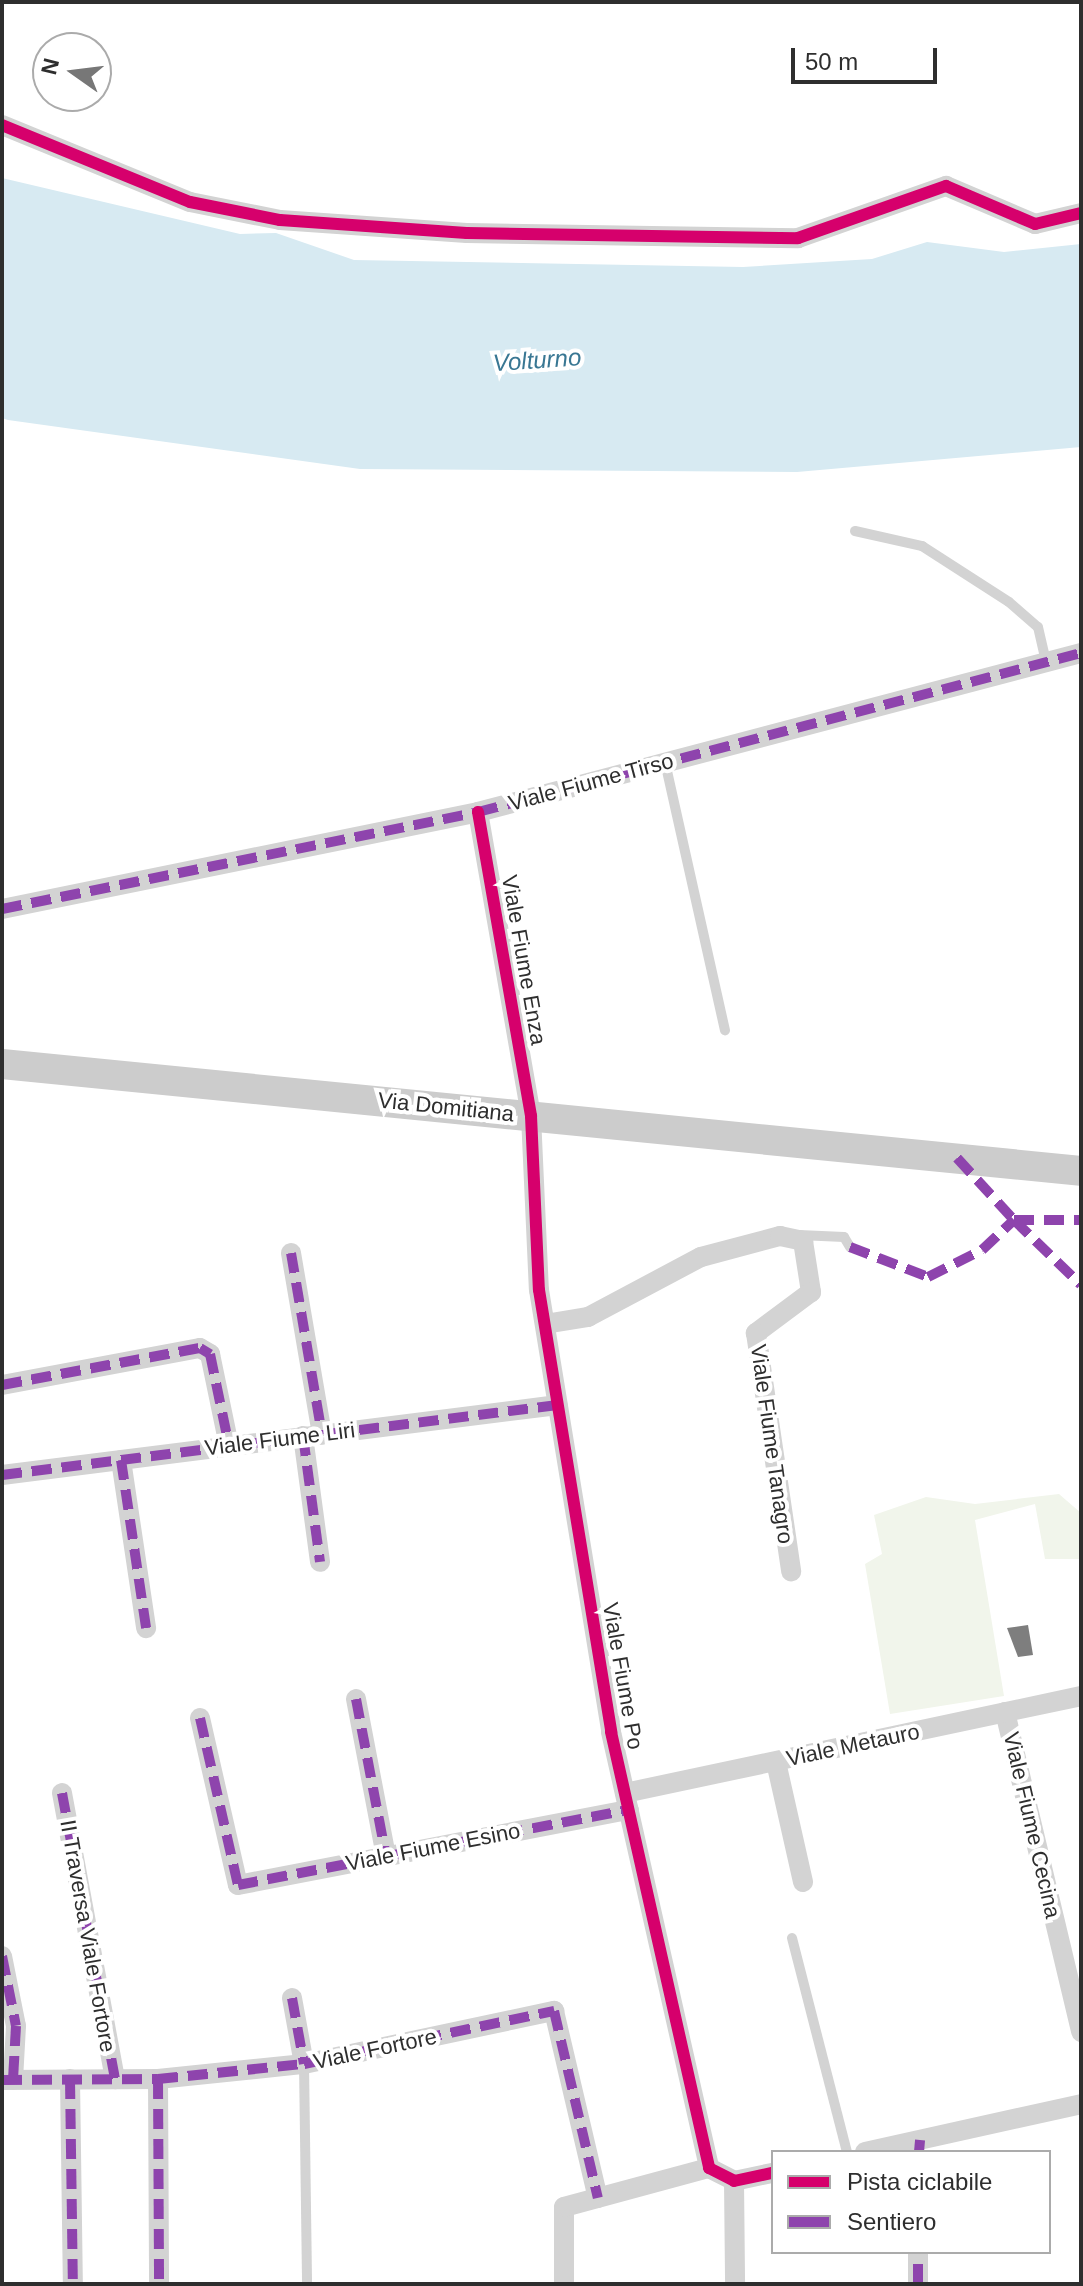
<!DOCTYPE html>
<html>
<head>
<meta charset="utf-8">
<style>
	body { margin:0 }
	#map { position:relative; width:1083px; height:2286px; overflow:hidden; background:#fff; font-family:Helvetica,sans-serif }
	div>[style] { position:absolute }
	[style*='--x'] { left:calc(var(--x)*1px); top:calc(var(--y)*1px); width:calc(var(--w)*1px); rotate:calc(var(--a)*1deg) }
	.green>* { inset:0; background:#f1f5eb }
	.water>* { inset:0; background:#d7eaf2 }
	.building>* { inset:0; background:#7e7e7e }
	.lane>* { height:10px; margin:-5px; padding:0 5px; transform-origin:5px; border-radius:5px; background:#d3d3d3 }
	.street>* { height:20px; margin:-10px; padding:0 10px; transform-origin:10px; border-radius:10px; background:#d3d3d3 }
	.secondary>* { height:30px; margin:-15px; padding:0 15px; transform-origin:15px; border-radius:15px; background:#ccc }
	.quiet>* { height:10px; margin-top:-5px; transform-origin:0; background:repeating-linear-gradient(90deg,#8e44ad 0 20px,transparent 0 30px) }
	.cycleway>* { height:12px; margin:-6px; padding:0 6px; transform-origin:6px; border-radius:6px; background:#d6006c }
	span { translate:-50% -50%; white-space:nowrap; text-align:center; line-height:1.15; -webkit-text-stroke:8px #fff; paint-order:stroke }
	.street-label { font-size:22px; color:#2e2e2e }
	.water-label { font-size:24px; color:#397793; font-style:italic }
	.frame { position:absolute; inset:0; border:4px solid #2e2e2e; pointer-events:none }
	.legend { position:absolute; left:771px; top:2150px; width:280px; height:104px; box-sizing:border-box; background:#fff; border:2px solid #ababab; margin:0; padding:10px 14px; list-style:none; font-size:24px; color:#2e2e2e }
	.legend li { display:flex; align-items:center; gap:16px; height:40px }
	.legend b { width:40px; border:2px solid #ababab }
	.north { position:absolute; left:32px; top:32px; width:80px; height:80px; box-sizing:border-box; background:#fff; border:2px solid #ababab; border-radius:50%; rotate:284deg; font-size:22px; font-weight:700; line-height:32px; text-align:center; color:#2e2e2e }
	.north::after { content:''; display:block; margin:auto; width:28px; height:36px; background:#777; clip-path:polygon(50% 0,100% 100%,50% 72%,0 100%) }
	.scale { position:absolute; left:791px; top:48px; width:146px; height:36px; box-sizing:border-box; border:4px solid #2e2e2e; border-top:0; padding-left:10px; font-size:24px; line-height:28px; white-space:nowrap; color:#2e2e2e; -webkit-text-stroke:6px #fff; paint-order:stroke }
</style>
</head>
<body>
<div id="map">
	<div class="green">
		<div style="clip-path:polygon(1059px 1494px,1081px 1513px,1081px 1559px,1045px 1559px,1035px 1504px,975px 1520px,1004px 1696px,890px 1714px,865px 1564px,882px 1554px,874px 1515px,926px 1497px,975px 1504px)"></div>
	</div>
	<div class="water">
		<div style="clip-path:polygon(2px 178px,240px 234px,276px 233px,354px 260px,743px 267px,872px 259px,927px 242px,1004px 252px,1081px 244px,1081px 447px,797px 472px,360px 469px,8px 420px,2px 418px)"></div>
	</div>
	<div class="building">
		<div style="clip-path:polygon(1028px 1625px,1033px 1655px,1018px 1657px,1007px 1628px)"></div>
	</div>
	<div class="lane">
		<div style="--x:855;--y:531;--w:69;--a:12.6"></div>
		<div style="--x:922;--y:546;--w:103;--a:32.8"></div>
		<div style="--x:1009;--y:602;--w:38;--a:41"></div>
		<div style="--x:1038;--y:627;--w:35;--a:77"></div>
		<div style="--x:665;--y:762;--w:275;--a:77.4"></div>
		<div style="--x:799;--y:1235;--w:45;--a:2.5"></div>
		<div style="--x:844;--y:1237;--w:12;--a:59"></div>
		<div style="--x:792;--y:1938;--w:221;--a:75.6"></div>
		<div style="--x:304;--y:2064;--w:220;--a:89.2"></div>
	</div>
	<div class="street">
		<div style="--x:2;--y:125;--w:203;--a:22.3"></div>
		<div style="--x:190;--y:202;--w:92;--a:11.3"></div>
		<div style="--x:280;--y:220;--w:187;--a:4"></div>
		<div style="--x:467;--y:233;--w:331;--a:0.9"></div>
		<div style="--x:798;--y:238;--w:157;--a:-19.4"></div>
		<div style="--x:946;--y:186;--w:97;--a:23.1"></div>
		<div style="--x:1035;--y:224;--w:47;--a:-13.4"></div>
		<div style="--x:478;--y:812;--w:309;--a:80.1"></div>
		<div style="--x:531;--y:1116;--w:174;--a:87.4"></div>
		<div style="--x:539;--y:1290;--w:448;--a:80.7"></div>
		<div style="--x:611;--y:1732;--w:447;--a:77.3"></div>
		<div style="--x:709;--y:2168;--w:28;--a:27"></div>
		<div style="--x:734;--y:2181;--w:40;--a:-12"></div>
		<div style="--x:2;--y:909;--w:486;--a:-11.5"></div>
		<div style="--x:478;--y:812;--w:624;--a:-14.77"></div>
		<div style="--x:291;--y:1253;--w:184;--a:80.3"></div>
		<div style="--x:545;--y:1324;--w:44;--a:-9.2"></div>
		<div style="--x:588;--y:1317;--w:128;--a:-28"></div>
		<div style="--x:701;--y:1257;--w:82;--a:-14.9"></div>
		<div style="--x:780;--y:1236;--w:24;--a:12"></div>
		<div style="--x:803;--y:1241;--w:52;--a:81.1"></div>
		<div style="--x:811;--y:1292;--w:69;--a:143.3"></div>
		<div style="--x:756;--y:1333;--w:241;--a:81.6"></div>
		<div style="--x:2;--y:1385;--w:201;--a:-10.6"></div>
		<div style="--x:200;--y:1348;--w:12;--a:31"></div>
		<div style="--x:210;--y:1354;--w:94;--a:78.3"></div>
		<div style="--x:303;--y:1436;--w:127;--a:82.3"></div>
		<div style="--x:121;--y:1460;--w:170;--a:81.5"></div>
		<div style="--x:2;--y:1475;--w:560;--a:-7.18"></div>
		<div style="--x:356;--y:1699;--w:160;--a:79.2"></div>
		<div style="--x:1005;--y:1712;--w:329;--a:76.6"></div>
		<div style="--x:200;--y:1718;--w:171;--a:77.2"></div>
		<div style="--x:238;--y:1885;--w:398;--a:-10.9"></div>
		<div style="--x:776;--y:1762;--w:123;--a:77.3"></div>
		<div style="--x:62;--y:1793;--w:291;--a:79.5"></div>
		<div style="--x:625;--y:1793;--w:466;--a:-12"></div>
		<div style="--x:2;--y:1956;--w:71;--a:78.7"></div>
		<div style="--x:16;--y:2026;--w:54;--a:93.2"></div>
		<div style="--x:292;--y:1998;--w:67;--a:79.7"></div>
		<div style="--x:70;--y:2079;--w:205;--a:89.2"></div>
		<div style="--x:158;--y:2079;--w:205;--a:89.7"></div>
		<div style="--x:2;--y:2080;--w:156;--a:-0.4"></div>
		<div style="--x:158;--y:2079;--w:147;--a:-5.9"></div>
		<div style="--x:304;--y:2064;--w:256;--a:-12"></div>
		<div style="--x:554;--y:2011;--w:192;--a:76.8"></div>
		<div style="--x:865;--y:2152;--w:221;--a:-12.5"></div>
		<div style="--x:734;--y:2181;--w:103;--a:89.4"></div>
		<div style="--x:564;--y:2284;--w:77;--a:-90"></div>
		<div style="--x:564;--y:2207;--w:150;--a:-15.1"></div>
		<div style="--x:918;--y:2284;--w:32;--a:-90"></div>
	</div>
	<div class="secondary">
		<div style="--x:2;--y:1064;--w:1084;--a:5.66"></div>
	</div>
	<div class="quiet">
		<div style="--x:2;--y:909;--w:486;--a:-11.5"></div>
		<div style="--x:478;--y:812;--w:624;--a:-14.77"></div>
		<div style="--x:957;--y:1158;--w:84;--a:47.4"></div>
		<div style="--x:1014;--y:1220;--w:67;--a:0"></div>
		<div style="--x:850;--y:1247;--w:84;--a:21"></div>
		<div style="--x:928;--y:1277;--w:60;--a:-26.6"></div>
		<div style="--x:982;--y:1250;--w:44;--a:-43.2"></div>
		<div style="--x:1014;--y:1220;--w:93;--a:44.1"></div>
		<div style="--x:291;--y:1253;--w:184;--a:80.3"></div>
		<div style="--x:2;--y:1385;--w:201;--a:-10.6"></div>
		<div style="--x:200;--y:1348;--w:12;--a:31"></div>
		<div style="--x:210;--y:1354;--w:94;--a:78.3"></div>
		<div style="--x:303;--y:1436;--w:127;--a:82.3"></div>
		<div style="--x:121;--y:1460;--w:170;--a:81.5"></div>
		<div style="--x:2;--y:1475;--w:560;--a:-7.18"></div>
		<div style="--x:356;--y:1699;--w:160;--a:79.2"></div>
		<div style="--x:200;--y:1718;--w:171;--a:77.2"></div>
		<div style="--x:238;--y:1885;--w:398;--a:-10.9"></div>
		<div style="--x:62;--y:1793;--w:291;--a:79.5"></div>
		<div style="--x:2;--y:1956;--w:71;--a:78.7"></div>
		<div style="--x:16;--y:2026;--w:54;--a:93.2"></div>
		<div style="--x:292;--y:1998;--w:67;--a:79.7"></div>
		<div style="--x:70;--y:2079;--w:205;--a:89.2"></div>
		<div style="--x:158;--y:2079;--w:205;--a:89.7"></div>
		<div style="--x:2;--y:2080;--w:156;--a:-0.4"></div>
		<div style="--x:158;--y:2079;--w:147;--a:-5.9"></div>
		<div style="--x:304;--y:2064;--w:256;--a:-12"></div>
		<div style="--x:554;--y:2011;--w:192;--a:76.8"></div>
		<div style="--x:919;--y:2152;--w:12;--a:-85"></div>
		<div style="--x:918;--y:2284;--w:32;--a:-90"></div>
	</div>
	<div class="cycleway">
		<div style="--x:2;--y:125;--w:203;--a:22.3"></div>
		<div style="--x:190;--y:202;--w:92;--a:11.3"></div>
		<div style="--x:280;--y:220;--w:187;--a:4"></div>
		<div style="--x:467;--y:233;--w:331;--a:0.9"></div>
		<div style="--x:798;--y:238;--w:157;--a:-19.4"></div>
		<div style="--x:946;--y:186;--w:97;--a:23.1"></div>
		<div style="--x:1035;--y:224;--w:47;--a:-13.4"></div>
		<div style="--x:478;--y:812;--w:309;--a:80.1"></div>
		<div style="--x:531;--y:1116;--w:174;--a:87.4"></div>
		<div style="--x:539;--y:1290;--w:448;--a:80.7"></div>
		<div style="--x:611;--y:1732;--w:447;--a:77.3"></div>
		<div style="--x:709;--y:2168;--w:28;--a:27"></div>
		<div style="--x:734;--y:2181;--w:40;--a:-12"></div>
	</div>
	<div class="street-label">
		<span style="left:591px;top:782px;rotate:-15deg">Viale Fiume Tirso</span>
		<span style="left:524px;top:960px;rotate:80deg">Viale Fiume Enza</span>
		<span style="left:446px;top:1107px;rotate:6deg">Via Domitiana</span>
		<span style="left:280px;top:1439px;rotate:-7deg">Viale Fiume Liri</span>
		<span style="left:772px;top:1444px;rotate:82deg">Viale Fiume Tanagro</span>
		<span style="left:623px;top:1676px;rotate:80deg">Viale Fiume Po</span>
		<span style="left:853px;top:1745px;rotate:-12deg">Viale Metauro</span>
		<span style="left:1032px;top:1825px;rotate:77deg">Viale Fiume Cecina</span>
		<span style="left:433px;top:1847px;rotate:-11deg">Viale Fiume Esino</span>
		<span style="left:88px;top:1936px;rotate:80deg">II Traversa Viale Fortore</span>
		<span style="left:375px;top:2049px;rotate:-12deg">Viale Fortore</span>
	</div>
	<div class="water-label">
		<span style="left:537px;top:360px;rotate:-4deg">Volturno</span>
	</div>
	<div class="frame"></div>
	<ul class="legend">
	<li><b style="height:10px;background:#d6006c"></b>Pista ciclabile</li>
	<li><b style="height:10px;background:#8e44ad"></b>Sentiero</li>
	</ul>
	<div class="north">N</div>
	<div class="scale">50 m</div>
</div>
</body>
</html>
